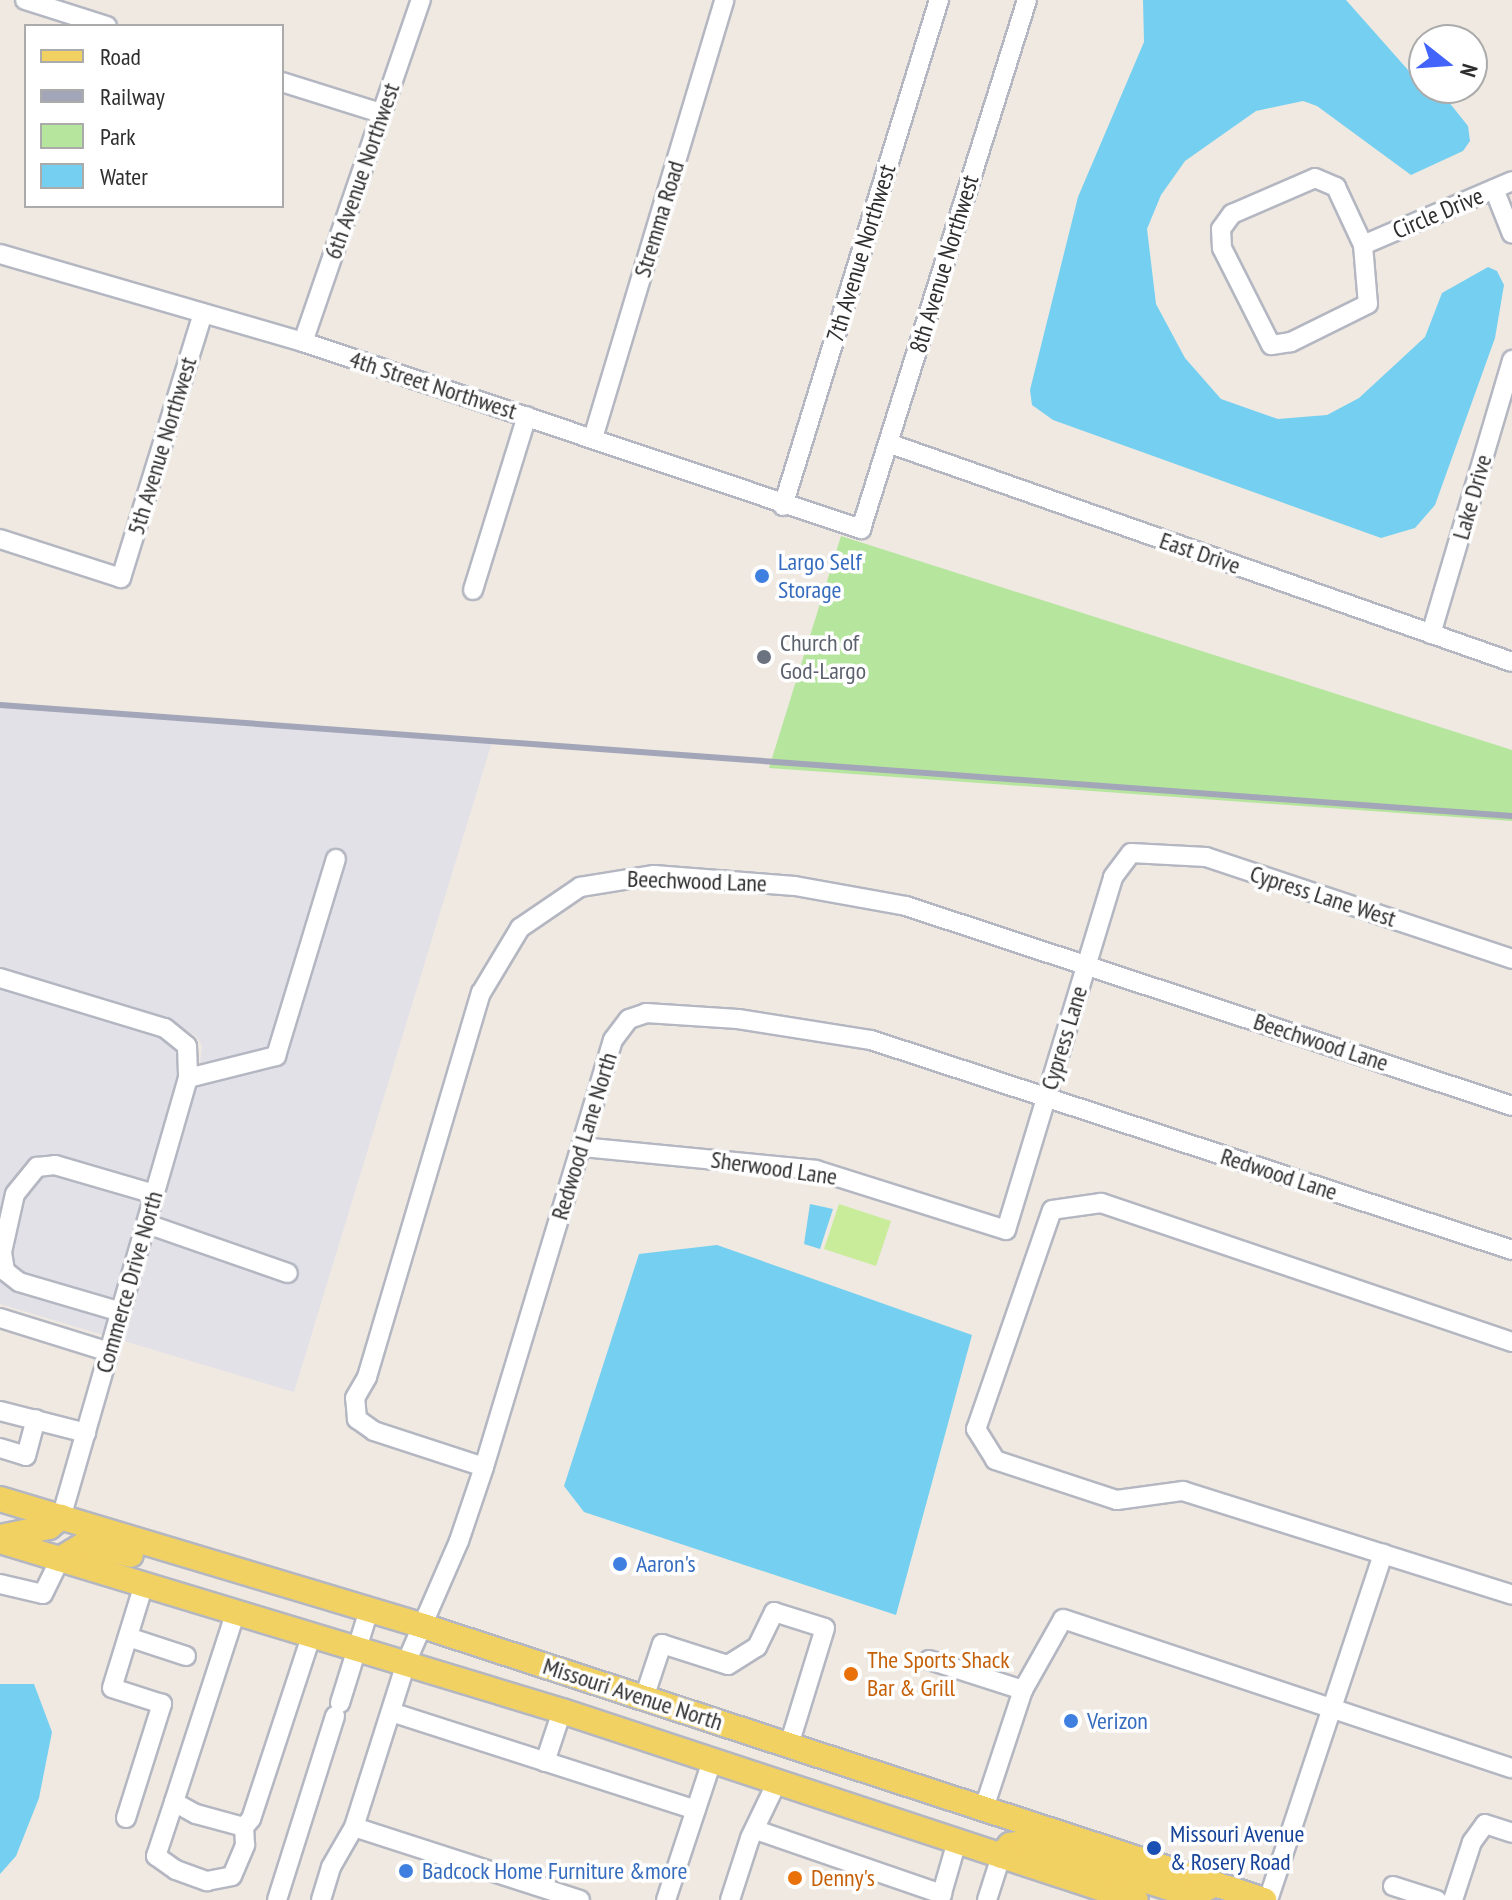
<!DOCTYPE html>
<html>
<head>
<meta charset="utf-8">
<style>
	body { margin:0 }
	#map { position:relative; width:1512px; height:1900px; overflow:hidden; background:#efe9e1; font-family:"PT Sans Narrow",sans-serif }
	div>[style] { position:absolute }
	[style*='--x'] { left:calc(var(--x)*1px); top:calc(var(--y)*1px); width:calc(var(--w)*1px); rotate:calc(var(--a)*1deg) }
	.industrial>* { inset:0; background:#e3e1e8 }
	.green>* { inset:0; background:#b6e59e }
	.pitch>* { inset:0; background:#c9ec9a }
	.water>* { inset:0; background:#75cff0 }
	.roads { filter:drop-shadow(2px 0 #b4b7c1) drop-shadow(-2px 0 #b4b7c1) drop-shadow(0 2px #b4b7c1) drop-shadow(0 -2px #b4b7c1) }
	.minor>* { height:18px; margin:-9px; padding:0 9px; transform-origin:9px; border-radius:9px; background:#fff }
	.major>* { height:24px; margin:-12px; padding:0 12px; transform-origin:12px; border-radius:12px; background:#f2d163 }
	.rail>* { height:6px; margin:-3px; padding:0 3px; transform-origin:3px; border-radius:3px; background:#a3a6b8 }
	.dots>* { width:22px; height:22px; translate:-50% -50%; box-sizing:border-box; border:4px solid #fff; border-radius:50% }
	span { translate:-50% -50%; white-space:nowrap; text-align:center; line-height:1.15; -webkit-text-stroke:7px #fff; paint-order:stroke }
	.street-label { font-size:24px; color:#2e2e2e }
	.shop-label { font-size:24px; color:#366cbe }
	.left { translate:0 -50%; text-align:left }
	.worship-label { font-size:24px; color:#5b616d }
	.food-label { font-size:24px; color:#c56008 }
	.transit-label { font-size:24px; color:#164399 }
	.legend { position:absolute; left:24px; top:24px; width:260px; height:184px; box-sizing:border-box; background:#fff; border:2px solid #ababab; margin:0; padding:10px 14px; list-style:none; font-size:24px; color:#2e2e2e }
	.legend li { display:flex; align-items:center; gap:16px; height:40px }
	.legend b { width:40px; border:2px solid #ababab }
	.north { position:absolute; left:1408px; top:24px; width:80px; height:80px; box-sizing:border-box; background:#fff; border:2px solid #ababab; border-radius:50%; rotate:107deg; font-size:22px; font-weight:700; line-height:32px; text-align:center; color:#2e2e2e }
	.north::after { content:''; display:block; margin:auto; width:28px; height:36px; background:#4264fb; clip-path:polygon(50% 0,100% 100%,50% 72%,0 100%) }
</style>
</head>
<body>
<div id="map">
	<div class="industrial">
		<div style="clip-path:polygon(0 704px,492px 742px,294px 1392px,124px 1341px,198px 1081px,202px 1046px,197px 1037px,168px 1018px,0 967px)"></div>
		<div style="clip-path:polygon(0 988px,160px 1036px,176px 1050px,177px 1076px,103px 1335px,0 1304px)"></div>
	</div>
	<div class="green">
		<div style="clip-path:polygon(841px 536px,1512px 750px,1512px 821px,769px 768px)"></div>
	</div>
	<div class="pitch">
		<div style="clip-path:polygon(839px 1204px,891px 1221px,876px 1266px,824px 1249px)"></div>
	</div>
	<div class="water">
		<div style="clip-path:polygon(1143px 0,1346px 0,1424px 88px,1444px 96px,1468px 126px,1470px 141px,1463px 151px,1411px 175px,1317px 106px,1303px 101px,1256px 111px,1185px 161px,1161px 195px,1147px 229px,1156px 304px,1185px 358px,1221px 399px,1278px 419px,1327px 415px,1359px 398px,1425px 337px,1442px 293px,1488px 267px,1497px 271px,1504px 285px,1495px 338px,1435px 505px,1415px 528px,1381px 538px,1053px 420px,1032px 405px,1030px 390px,1078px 197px,1144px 42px)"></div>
		<div style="clip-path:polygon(810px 1204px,833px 1209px,820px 1249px,804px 1244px)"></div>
		<div style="clip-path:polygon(717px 1245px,972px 1335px,896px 1615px,584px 1512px,564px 1486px,639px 1254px)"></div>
		<div style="clip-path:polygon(0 1684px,34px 1684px,52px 1732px,39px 1798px,16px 1856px,0 1874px)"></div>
	</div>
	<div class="roads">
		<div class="minor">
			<div style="--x:25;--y:0;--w:86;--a:17.6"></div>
			<div style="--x:282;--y:82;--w:104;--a:17.4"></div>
			<div style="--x:1315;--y:178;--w:23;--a:23"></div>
			<div style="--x:1336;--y:187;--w:64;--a:65"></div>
			<div style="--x:1363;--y:245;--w:59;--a:85.2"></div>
			<div style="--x:1368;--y:304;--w:86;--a:153.7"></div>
			<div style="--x:1291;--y:342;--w:20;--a:171"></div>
			<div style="--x:1271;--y:345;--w:109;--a:-116.8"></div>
			<div style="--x:1222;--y:248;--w:19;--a:-93"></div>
			<div style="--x:1221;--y:229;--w:19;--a:-54"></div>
			<div style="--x:1232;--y:214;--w:90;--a:-23.4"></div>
			<div style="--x:1494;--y:189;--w:48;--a:68.2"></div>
			<div style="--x:1363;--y:245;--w:162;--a:-23.2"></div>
			<div style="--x:0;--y:254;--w:316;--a:16.2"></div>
			<div style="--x:303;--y:342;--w:589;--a:18.53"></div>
			<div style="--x:861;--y:529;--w:554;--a:-72.58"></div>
			<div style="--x:303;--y:342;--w:362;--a:-71"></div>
			<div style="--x:593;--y:438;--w:457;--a:-73.3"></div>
			<div style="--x:888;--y:443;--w:661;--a:19.34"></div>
			<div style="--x:783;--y:506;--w:530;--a:-72.87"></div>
			<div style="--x:0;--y:539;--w:127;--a:17.9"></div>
			<div style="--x:121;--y:578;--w:277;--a:-72.8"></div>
			<div style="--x:473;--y:590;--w:182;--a:-72.8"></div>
			<div style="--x:1431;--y:634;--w:286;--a:-73.5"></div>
			<div style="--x:0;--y:978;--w:172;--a:16.9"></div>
			<div style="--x:165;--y:1028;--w:28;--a:39"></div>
			<div style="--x:187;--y:1046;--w:32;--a:88"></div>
			<div style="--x:188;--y:1078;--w:457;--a:106.1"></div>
			<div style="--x:188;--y:1078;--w:91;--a:-14"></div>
			<div style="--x:276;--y:1056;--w:206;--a:-73.1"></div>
			<div style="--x:582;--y:1147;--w:235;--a:5.6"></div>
			<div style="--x:816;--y:1170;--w:199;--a:17.5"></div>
			<div style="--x:1006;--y:1230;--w:369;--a:-73.1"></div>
			<div style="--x:1113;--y:877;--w:30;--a:-53"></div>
			<div style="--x:1131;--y:853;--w:75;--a:3.1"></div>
			<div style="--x:1206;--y:857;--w:323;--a:18.4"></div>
			<div style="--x:147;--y:1224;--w:149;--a:19.2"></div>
			<div style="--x:121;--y:1312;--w:106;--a:-163.6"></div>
			<div style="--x:19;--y:1282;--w:18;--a:-142"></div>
			<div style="--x:5;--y:1271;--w:19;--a:-99"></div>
			<div style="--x:2;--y:1252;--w:59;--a:-77.4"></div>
			<div style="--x:15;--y:1194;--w:35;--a:-51"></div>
			<div style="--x:37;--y:1167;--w:18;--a:-6"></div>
			<div style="--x:55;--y:1165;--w:103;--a:16.3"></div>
			<div style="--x:0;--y:1318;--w:114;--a:17.3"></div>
			<div style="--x:1512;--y:1342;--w:434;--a:-161.3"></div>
			<div style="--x:1101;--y:1203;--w:49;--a:171.9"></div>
			<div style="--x:1052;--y:1210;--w:232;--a:109.1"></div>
			<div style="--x:976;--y:1429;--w:36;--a:58"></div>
			<div style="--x:995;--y:1460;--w:128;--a:18.2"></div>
			<div style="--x:1117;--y:1500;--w:67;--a:-7.8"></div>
			<div style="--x:1183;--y:1491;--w:345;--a:17.5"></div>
			<div style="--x:0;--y:1411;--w:89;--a:14.3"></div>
			<div style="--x:0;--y:1448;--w:27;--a:17"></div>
			<div style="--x:26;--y:1456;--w:38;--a:-75"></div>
			<div style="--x:484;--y:1467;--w:116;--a:-161.9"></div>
			<div style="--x:374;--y:1431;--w:21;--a:-145"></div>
			<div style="--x:357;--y:1419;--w:21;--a:-95"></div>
			<div style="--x:355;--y:1398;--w:24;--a:-60"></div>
			<div style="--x:367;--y:1377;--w:401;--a:-73.5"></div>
			<div style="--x:481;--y:993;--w:76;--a:-59"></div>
			<div style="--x:520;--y:928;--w:73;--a:-34.3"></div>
			<div style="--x:580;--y:887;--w:75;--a:-9.2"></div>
			<div style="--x:654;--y:875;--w:141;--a:4.5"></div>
			<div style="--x:795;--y:886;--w:113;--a:10.2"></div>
			<div style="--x:906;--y:906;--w:638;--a:18.26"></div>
			<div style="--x:0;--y:1584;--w:44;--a:13.1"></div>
			<div style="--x:43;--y:1594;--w:39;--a:-64"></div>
			<div style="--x:236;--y:1611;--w:201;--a:108"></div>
			<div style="--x:174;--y:1802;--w:25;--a:29"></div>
			<div style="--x:196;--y:1814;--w:50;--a:15.2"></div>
			<div style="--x:244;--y:1827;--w:11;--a:-49"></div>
			<div style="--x:251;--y:1819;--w:195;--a:-71.8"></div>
			<div style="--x:128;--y:1637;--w:61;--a:18.1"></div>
			<div style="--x:929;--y:1660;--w:99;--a:17.7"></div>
			<div style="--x:644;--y:1698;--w:57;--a:-71.6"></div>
			<div style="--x:662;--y:1644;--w:69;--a:17.7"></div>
			<div style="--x:728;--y:1665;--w:34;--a:-32"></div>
			<div style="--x:757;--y:1647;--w:39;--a:-64"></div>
			<div style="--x:774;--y:1612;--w:53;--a:17.4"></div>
			<div style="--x:825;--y:1628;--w:122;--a:107.1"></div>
			<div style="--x:340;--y:1703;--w:97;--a:-72.7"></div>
			<div style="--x:391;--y:1712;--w:320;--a:17.8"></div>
			<div style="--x:545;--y:1762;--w:54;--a:-71.6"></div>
			<div style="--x:174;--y:1802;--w:57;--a:108.4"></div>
			<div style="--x:156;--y:1856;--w:24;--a:35"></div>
			<div style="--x:176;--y:1870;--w:33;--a:20"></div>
			<div style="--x:207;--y:1881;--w:25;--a:-11"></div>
			<div style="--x:232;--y:1876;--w:34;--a:-67"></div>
			<div style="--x:245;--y:1845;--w:18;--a:-93"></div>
			<div style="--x:984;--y:1808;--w:124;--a:-71.7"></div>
			<div style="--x:1023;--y:1690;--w:81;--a:-60.6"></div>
			<div style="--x:1063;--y:1619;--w:473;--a:18.4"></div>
			<div style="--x:126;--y:1818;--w:120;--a:-72.5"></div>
			<div style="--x:162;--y:1704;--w:52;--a:-162.3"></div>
			<div style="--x:112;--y:1688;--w:109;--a:-72.9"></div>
			<div style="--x:756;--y:1830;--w:197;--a:19"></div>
			<div style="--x:1393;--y:1886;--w:46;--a:17.7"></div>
			<div style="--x:277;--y:1900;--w:193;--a:-72.5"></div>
			<div style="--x:321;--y:1900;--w:34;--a:-73"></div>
			<div style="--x:331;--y:1867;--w:46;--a:-60.1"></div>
			<div style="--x:580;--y:1900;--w:237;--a:-162.1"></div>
			<div style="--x:354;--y:1827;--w:172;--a:-72.4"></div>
			<div style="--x:406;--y:1663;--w:133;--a:-66.5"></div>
			<div style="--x:459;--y:1541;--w:78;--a:-71.3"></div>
			<div style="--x:484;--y:1467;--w:446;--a:-73.2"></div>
			<div style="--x:613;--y:1040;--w:26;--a:-53"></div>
			<div style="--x:629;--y:1019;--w:18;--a:-19"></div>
			<div style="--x:646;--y:1013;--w:92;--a:3.7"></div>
			<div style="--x:738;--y:1019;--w:135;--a:9"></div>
			<div style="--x:871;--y:1040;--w:675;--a:18.14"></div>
			<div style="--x:666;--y:1900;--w:146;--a:-71.7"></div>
			<div style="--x:730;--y:1900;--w:65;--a:-72.1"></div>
			<div style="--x:750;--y:1838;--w:62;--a:-64.3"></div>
			<div style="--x:940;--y:1900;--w:61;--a:-73.9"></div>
			<div style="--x:987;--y:1900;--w:46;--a:-72.3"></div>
			<div style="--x:1268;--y:1900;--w:365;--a:-71.6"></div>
			<div style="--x:1453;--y:1900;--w:61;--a:-71.9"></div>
			<div style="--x:1472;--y:1842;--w:22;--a:-54"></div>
			<div style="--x:1485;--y:1824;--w:28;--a:18"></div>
		</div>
		<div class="major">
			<div style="--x:0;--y:1499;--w:438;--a:16.7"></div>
			<div style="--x:420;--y:1625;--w:888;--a:18.05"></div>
			<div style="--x:0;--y:1537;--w:50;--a:-11.5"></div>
			<div style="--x:49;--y:1527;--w:16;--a:-40"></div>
			<div style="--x:0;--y:1541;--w:587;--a:16.83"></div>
			<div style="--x:562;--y:1711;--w:604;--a:18.23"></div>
			<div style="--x:60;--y:1559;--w:29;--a:-31"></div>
			<div style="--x:85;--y:1544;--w:47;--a:13.4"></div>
			<div style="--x:1001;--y:1856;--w:14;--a:-51"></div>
			<div style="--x:1010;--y:1845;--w:15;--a:-8"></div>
			<div style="--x:1025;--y:1843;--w:175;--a:17.3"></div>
			<div style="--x:1192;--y:1895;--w:26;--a:-25"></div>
		</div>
	</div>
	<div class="rail">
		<div style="--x:0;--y:705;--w:1516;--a:4.2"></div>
	</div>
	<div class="dots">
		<div style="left:762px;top:576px;background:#3f7fe0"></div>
		<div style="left:764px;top:657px;background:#6b7280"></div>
		<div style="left:620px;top:1564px;background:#3f7fe0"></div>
		<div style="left:851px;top:1674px;background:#e8710a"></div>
		<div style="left:1071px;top:1721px;background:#3f7fe0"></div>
		<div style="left:1154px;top:1848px;background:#1a4fb4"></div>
		<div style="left:406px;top:1871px;background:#3f7fe0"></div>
		<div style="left:795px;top:1878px;background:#e8710a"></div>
	</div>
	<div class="street-label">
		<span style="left:362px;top:171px;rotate:-71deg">6th Avenue Northwest</span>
		<span style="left:1438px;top:213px;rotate:-23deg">Circle Drive</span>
		<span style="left:659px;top:219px;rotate:-73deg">Stremma Road</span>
		<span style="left:861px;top:253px;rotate:-73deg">7th Avenue Northwest</span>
		<span style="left:944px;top:264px;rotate:-73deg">8th Avenue Northwest</span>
		<span style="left:433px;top:385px;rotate:18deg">4th Street Northwest</span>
		<span style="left:162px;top:446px;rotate:-73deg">5th Avenue Northwest</span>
		<span style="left:1472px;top:497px;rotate:-74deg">Lake Drive</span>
		<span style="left:1200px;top:553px;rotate:19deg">East Drive</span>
		<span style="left:697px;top:881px;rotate:2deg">Beechwood Lane</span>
		<span style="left:1323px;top:896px;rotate:18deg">Cypress Lane West</span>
		<span style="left:1064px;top:1038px;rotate:-73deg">Cypress Lane</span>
		<span style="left:1321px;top:1042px;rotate:18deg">Beechwood Lane</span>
		<span style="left:584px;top:1136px;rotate:-73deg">Redwood Lane North</span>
		<span style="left:774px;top:1168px;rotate:8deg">Sherwood Lane</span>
		<span style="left:1279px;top:1174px;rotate:18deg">Redwood Lane</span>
		<span style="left:129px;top:1282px;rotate:-74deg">Commerce Drive North</span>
		<span style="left:633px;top:1694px;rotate:18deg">Missouri Avenue North</span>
	</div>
	<div class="shop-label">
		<span class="left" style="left:778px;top:576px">Largo Self<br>Storage</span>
		<span class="left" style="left:636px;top:1564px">Aaron's</span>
		<span class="left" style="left:1087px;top:1721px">Verizon</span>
		<span class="left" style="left:422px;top:1871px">Badcock Home Furniture &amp;more</span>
	</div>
	<div class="worship-label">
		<span class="left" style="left:780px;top:657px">Church of<br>God-Largo</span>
	</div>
	<div class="food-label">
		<span class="left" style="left:867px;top:1674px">The Sports Shack<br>Bar &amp; Grill</span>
		<span class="left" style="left:811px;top:1878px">Denny's</span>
	</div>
	<div class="transit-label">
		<span class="left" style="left:1170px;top:1848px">Missouri Avenue<br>&amp; Rosery Road</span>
	</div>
	<ul class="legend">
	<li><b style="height:10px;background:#f2d163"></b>Road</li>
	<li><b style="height:10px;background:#a3a6b8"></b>Railway</li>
	<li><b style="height:22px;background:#b6e59e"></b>Park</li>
	<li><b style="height:22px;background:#75cff0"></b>Water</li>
	</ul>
	<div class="north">N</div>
</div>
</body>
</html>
